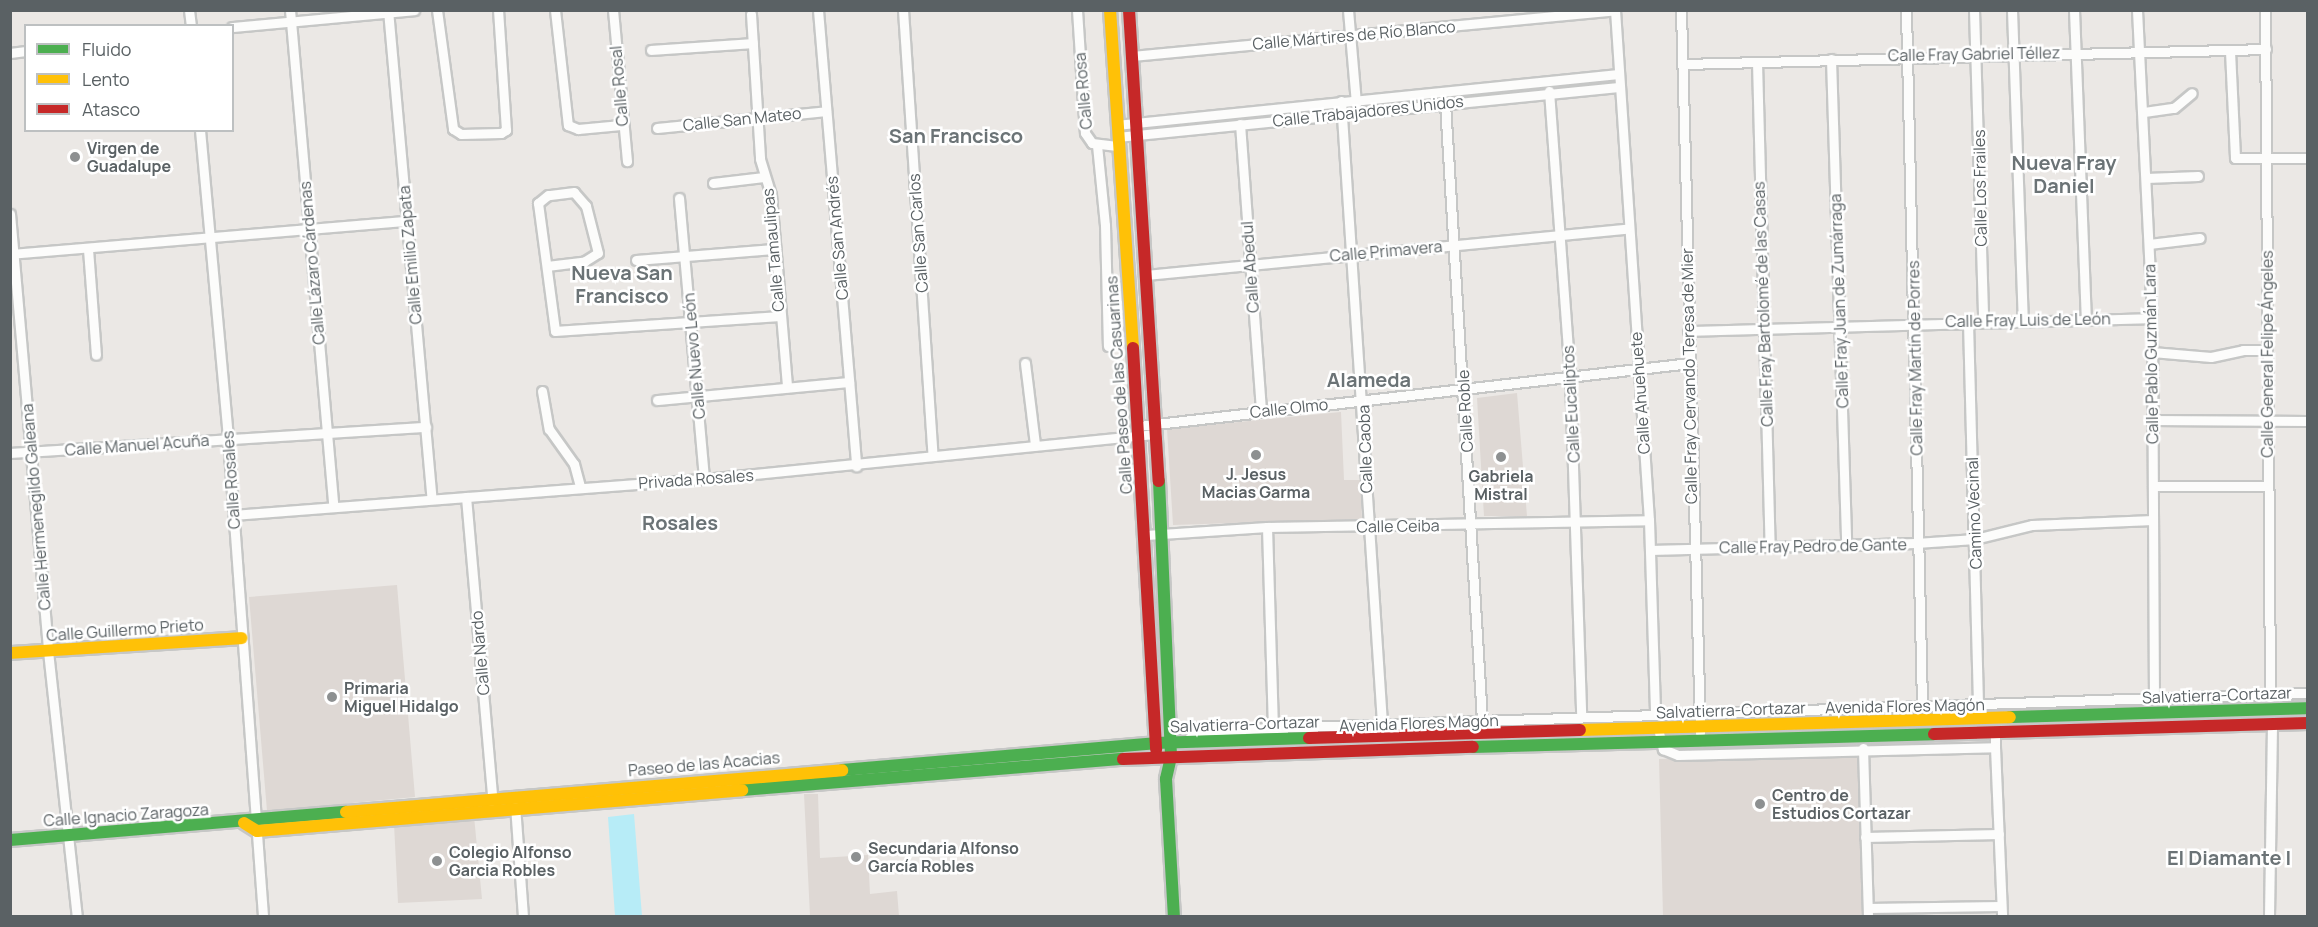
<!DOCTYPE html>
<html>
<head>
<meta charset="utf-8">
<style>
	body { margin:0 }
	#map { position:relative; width:2318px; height:927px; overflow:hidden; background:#ebe8e5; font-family:Manrope,sans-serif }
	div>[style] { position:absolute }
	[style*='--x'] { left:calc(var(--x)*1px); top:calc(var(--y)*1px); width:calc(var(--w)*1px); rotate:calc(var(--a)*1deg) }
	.education>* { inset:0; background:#ded8d4 }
	.water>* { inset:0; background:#b7ecf7 }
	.roads { filter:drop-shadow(2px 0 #c6c7c6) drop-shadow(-2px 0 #c6c7c6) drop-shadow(0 2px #c6c7c6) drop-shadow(0 -2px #c6c7c6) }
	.street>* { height:9px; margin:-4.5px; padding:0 4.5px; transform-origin:4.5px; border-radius:4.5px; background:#fcfcfb }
	.fast>* { height:12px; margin:-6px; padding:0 6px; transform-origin:6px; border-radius:6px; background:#4caf50 }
	.slow>* { height:12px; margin:-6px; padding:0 6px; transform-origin:6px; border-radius:6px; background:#ffc107 }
	.jam>* { height:12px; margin:-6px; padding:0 6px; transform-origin:6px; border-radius:6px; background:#c62828 }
	.dots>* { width:16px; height:16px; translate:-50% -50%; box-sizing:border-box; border:3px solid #fff; border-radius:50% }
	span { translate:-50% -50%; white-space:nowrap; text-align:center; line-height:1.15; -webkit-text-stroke:5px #fff; paint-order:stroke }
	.street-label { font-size:16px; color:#5a6164 }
	.poi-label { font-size:16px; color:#5a6164; font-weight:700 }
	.left { translate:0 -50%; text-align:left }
	.quarter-label { font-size:20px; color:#6b7376; font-weight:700 }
	.frame { position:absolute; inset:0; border:12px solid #5a6164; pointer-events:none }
	.legend { position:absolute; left:24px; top:24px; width:210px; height:108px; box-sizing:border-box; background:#fff; border:2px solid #bdc0c1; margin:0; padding:8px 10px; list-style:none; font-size:18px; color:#5a6164 }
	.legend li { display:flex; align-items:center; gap:12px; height:30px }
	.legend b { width:30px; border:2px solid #bdc0c1 }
</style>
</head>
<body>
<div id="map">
	<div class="education">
		<div style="clip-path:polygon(1517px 393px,1527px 516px,1484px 516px,1477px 398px)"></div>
		<div style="clip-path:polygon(1341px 412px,1344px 480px,1360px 480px,1362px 519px,1173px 525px,1167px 429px)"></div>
		<div style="clip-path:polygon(397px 585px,415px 797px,267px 811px,249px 597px)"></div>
		<div style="clip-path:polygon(1857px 754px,1867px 916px,1663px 916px,1659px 759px)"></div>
		<div style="clip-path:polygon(804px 794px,818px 794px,820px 858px,868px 855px,870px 894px,897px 891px,899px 916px,810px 916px)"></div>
		<div style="clip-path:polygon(474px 816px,482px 899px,398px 903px,394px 824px)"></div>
	</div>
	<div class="water">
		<div style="clip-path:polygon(634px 814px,642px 916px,615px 916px,608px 817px)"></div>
	</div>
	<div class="roads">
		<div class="street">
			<div style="--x:189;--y:10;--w:16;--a:83"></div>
			<div style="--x:290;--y:10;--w:498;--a:85"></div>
			<div style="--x:388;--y:10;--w:491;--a:84.9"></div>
			<div style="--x:437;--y:10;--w:120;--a:82.3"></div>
			<div style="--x:453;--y:129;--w:9;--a:32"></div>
			<div style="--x:461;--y:134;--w:40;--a:-1.4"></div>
			<div style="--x:501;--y:133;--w:6;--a:-31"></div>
			<div style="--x:506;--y:130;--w:120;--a:-93.8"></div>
			<div style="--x:555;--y:10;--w:116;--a:83.6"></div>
			<div style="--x:568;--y:125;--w:11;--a:22"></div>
			<div style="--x:578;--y:129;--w:43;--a:-5.3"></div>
			<div style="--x:613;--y:10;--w:152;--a:84.7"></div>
			<div style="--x:818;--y:10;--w:458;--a:85.2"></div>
			<div style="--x:903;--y:10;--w:447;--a:86.2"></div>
			<div style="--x:1077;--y:10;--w:123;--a:86.3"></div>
			<div style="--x:1085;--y:133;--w:12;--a:55"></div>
			<div style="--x:1092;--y:143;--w:25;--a:7"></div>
			<div style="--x:1348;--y:10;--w:94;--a:85.1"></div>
			<div style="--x:1615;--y:10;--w:511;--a:86.19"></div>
			<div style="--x:1649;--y:520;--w:192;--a:88.2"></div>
			<div style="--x:1681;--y:10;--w:723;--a:88.49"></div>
			<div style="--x:1906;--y:10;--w:695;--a:88.68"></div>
			<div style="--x:1974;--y:10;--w:311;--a:88.3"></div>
			<div style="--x:2012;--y:10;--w:311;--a:88"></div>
			<div style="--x:2074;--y:10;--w:309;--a:87.8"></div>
			<div style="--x:2137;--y:10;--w:308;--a:87.2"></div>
			<div style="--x:2152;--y:318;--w:380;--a:89.7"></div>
			<div style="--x:2265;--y:10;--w:687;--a:89.58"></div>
			<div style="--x:751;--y:14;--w:145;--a:86.4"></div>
			<div style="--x:760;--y:159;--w:38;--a:73"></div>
			<div style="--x:771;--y:195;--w:193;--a:85.2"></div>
			<div style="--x:232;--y:27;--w:183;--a:-5.3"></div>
			<div style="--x:651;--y:50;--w:102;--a:-3.9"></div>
			<div style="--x:2230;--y:51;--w:107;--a:87.3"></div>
			<div style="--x:2235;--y:158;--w:73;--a:0"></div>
			<div style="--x:10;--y:53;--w:16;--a:-7"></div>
			<div style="--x:1131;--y:56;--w:485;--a:-5.4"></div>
			<div style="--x:1831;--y:59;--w:484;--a:88.2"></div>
			<div style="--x:1757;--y:62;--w:484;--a:88.5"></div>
			<div style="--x:1683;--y:64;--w:583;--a:-1.47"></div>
			<div style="--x:1549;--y:91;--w:287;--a:85.8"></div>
			<div style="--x:1570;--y:377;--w:340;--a:88.1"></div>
			<div style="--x:1341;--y:101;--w:624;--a:86.23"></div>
			<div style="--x:1445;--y:103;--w:618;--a:86.57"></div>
			<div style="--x:2144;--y:112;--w:30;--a:-8"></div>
			<div style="--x:2174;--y:108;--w:23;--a:-40"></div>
			<div style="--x:1240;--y:124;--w:288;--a:85.8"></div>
			<div style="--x:1116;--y:125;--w:505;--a:-5.8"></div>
			<div style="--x:657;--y:128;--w:170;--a:-5.7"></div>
			<div style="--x:200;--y:130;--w:310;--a:84.8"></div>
			<div style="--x:228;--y:439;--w:478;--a:85.8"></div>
			<div style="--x:1117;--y:137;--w:504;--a:-5.69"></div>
			<div style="--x:1097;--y:145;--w:80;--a:84.3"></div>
			<div style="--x:1105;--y:225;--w:121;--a:88.6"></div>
			<div style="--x:2146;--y:178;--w:52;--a:-2.2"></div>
			<div style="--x:713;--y:183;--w:51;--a:-6.7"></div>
			<div style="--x:679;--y:198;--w:282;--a:84.9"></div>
			<div style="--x:10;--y:214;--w:439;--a:85"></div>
			<div style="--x:48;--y:651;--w:267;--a:83.8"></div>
			<div style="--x:2149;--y:244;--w:51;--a:-6.7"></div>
			<div style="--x:88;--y:249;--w:106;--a:85.7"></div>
			<div style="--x:10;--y:254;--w:397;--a:-4.8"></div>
			<div style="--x:636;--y:260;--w:138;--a:-4.6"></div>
			<div style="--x:547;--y:266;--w:38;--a:-7"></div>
			<div style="--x:585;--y:261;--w:15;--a:-32"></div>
			<div style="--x:598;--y:253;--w:49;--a:-104.3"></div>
			<div style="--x:586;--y:206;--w:18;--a:-131"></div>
			<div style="--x:574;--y:192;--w:26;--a:173"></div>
			<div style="--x:548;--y:195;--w:13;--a:141"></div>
			<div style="--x:538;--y:203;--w:129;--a:82.4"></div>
			<div style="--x:555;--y:331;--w:225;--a:-3.8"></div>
			<div style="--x:1145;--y:275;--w:484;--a:-5.5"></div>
			<div style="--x:1968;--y:322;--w:382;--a:88.5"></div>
			<div style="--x:1688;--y:331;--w:464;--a:-1.6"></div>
			<div style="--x:2152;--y:352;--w:59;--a:4.8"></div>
			<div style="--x:2211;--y:357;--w:33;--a:-12"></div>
			<div style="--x:2243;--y:350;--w:24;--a:0"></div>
			<div style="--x:1025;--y:363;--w:83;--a:83"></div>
			<div style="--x:542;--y:391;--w:39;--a:80"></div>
			<div style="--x:549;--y:429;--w:43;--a:54.5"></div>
			<div style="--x:574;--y:464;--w:24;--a:75"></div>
			<div style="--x:657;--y:400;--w:193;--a:-5.4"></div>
			<div style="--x:2152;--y:420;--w:156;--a:0.4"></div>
			<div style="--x:1139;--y:426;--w:555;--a:-6.52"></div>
			<div style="--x:10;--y:453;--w:417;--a:-3.6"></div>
			<div style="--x:2153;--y:486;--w:115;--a:0"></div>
			<div style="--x:466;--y:497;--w:308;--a:85"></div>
			<div style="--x:234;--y:515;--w:471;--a:-4.4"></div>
			<div style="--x:704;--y:479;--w:455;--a:-5.7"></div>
			<div style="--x:1267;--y:527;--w:201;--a:88.3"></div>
			<div style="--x:1146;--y:535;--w:121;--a:-3.8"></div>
			<div style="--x:1267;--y:527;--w:382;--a:-1"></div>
			<div style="--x:1650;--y:550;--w:266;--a:-1.5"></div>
			<div style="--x:1916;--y:543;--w:59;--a:-3.9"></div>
			<div style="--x:1975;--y:539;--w:59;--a:-13.8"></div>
			<div style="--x:2032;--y:525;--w:121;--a:-2.4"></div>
			<div style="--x:1658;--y:728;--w:22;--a:77"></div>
			<div style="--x:1663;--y:749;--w:16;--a:22"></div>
			<div style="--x:1678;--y:755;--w:317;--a:-1.4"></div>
			<div style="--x:1995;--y:747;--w:14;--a:-90"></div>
			<div style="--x:1185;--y:742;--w:16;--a:-43"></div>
			<div style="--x:1197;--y:731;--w:76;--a:-2.3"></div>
			<div style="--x:1273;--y:728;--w:1036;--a:-1.94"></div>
			<div style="--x:1995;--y:747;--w:169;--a:87.6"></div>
			<div style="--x:1863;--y:748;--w:168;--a:88.3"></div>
			<div style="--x:515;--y:805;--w:111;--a:85.9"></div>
			<div style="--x:1865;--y:837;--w:134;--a:-1.3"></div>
			<div style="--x:1868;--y:908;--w:133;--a:-0.9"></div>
			<div style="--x:2269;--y:916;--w:191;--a:-89.1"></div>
		</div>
		<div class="fast">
			<div style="--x:1159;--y:481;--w:276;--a:87.5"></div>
			<div style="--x:1171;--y:757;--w:23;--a:103"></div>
			<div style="--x:1166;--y:779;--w:137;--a:86.7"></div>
			<div style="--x:2010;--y:717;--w:298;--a:-1.7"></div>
			<div style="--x:1473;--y:747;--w:461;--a:-1.6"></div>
			<div style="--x:842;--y:770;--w:314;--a:-4.9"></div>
			<div style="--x:1155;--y:743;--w:154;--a:-1.9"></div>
			<div style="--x:742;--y:790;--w:382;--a:-4.7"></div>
			<div style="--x:10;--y:840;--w:337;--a:-4.8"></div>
		</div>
		<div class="slow">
			<div style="--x:1110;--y:10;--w:339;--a:86.1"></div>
			<div style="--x:10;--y:653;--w:232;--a:-3.7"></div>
			<div style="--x:1580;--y:730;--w:430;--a:-1.7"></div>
			<div style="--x:346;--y:812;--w:498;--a:-4.8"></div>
			<div style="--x:244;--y:823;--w:15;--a:32"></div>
			<div style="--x:257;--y:831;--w:487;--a:-4.8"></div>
		</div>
		<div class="jam">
			<div style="--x:1129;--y:10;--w:472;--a:86.4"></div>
			<div style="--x:1133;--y:348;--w:402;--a:86.7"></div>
			<div style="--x:1934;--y:734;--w:374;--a:-1.7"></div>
			<div style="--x:1309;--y:738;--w:271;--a:-1.7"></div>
			<div style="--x:1123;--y:759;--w:350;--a:-2"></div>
		</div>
	</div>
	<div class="dots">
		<div style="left:75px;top:157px;background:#8d9091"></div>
		<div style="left:1256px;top:455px;background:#8d9091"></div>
		<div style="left:1501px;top:457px;background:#8d9091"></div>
		<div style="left:332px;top:697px;background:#8d9091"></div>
		<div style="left:1760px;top:804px;background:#8d9091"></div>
		<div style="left:856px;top:857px;background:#8d9091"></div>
		<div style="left:437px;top:861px;background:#8d9091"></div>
	</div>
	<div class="street-label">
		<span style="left:1354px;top:35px;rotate:-5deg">Calle Mártires de Río Blanco</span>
		<span style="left:1974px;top:54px;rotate:-1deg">Calle Fray Gabriel Téllez</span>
		<span style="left:619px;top:86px;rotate:-95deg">Calle Rosal</span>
		<span style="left:1083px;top:91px;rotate:-95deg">Calle Rosa</span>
		<span style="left:1368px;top:111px;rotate:-6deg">Calle Trabajadores Unidos</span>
		<span style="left:742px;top:119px;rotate:-6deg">Calle San Mateo</span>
		<span style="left:1980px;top:188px;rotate:-91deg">Calle Los Frailes</span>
		<span style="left:918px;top:233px;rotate:-94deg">Calle San Carlos</span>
		<span style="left:837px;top:238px;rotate:-95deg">Calle San Andrés</span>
		<span style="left:773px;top:250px;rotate:-95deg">Calle Tamaulipas</span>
		<span style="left:1386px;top:251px;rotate:-5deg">Calle Primavera</span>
		<span style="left:410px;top:255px;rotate:-95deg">Calle Emilio Zapata</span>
		<span style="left:312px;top:263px;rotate:-95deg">Calle Lázaro Cárdenas</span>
		<span style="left:1250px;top:267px;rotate:-94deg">Calle Abedul</span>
		<span style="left:1839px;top:301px;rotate:-92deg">Calle Fray Juan de Zumárraga</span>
		<span style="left:1763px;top:304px;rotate:-92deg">Calle Fray Bartolomé de las Casas</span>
		<span style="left:2028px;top:320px;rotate:-1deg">Calle Fray Luis de León</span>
		<span style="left:2151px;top:354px;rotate:-91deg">Calle Pablo Guzmán Lara</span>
		<span style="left:2267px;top:354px;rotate:-90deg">Calle General Felipe Ángeles</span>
		<span style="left:694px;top:356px;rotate:-95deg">Calle Nuevo León</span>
		<span style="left:1915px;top:358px;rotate:-91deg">Calle Fray Martín de Porres</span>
		<span style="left:1689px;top:376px;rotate:-91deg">Calle Fray Cervando Teresa de Mier</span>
		<span style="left:1119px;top:385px;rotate:-94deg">Calle Paseo de las Casuarinas</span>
		<span style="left:1640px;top:393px;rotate:-94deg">Calle Ahuehuete</span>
		<span style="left:1571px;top:404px;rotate:-93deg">Calle Eucaliptos</span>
		<span style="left:1289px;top:408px;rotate:-6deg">Calle Olmo</span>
		<span style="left:1465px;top:411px;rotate:-93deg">Calle Roble</span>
		<span style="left:137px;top:445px;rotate:-4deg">Calle Manuel Acuña</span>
		<span style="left:1365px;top:449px;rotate:-92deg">Calle Caoba</span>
		<span style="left:696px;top:479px;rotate:-4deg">Privada Rosales</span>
		<span style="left:231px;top:480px;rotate:-94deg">Calle Rosales</span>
		<span style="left:36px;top:507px;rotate:-95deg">Calle Hermenegildo Galeana</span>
		<span style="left:1974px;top:513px;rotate:-92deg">Camino Vecinal</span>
		<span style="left:1398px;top:526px;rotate:-1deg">Calle Ceiba</span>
		<span style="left:1813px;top:546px;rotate:-1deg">Calle Fray Pedro de Gante</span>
		<span style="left:125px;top:630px;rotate:-4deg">Calle Guillermo Prieto</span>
		<span style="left:480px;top:653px;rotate:-95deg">Calle Nardo</span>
		<span style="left:2217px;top:695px;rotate:-2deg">Salvatierra-Cortazar</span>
		<span style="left:1905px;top:706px;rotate:-1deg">Avenida Flores Magón</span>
		<span style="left:1731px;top:710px;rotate:-2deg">Salvatierra-Cortazar</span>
		<span style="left:1419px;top:723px;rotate:-2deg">Avenida Flores Magón</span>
		<span style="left:1245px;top:724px;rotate:-2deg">Salvatierra-Cortazar</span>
		<span style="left:704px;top:764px;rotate:-5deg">Paseo de las Acacias</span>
		<span style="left:126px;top:815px;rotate:-4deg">Calle Ignacio Zaragoza</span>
	</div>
	<div class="poi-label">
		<span class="left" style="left:87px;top:157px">Virgen de<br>Guadalupe</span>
		<span style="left:1256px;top:483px">J. Jesus<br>Macias Garma</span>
		<span style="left:1501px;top:485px">Gabriela<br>Mistral</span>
		<span class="left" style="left:344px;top:697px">Primaria<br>Miguel Hidalgo</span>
		<span class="left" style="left:1772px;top:804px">Centro de<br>Estudios Cortazar</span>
		<span class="left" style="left:868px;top:857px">Secundaria Alfonso<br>García Robles</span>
		<span class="left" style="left:449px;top:861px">Colegio Alfonso<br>Garcia Robles</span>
	</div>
	<div class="quarter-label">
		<span style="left:956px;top:135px">San Francisco</span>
		<span style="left:2064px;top:174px">Nueva Fray<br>Daniel</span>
		<span style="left:622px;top:284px">Nueva San<br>Francisco</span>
		<span style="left:1369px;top:379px">Alameda</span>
		<span style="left:680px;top:522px">Rosales</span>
		<span style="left:2229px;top:857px">El Diamante I</span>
	</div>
	<div class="frame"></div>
	<ul class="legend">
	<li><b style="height:8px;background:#4caf50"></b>Fluido</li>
	<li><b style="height:8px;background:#ffc107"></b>Lento</li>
	<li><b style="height:8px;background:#c62828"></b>Atasco</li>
	</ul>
</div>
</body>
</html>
